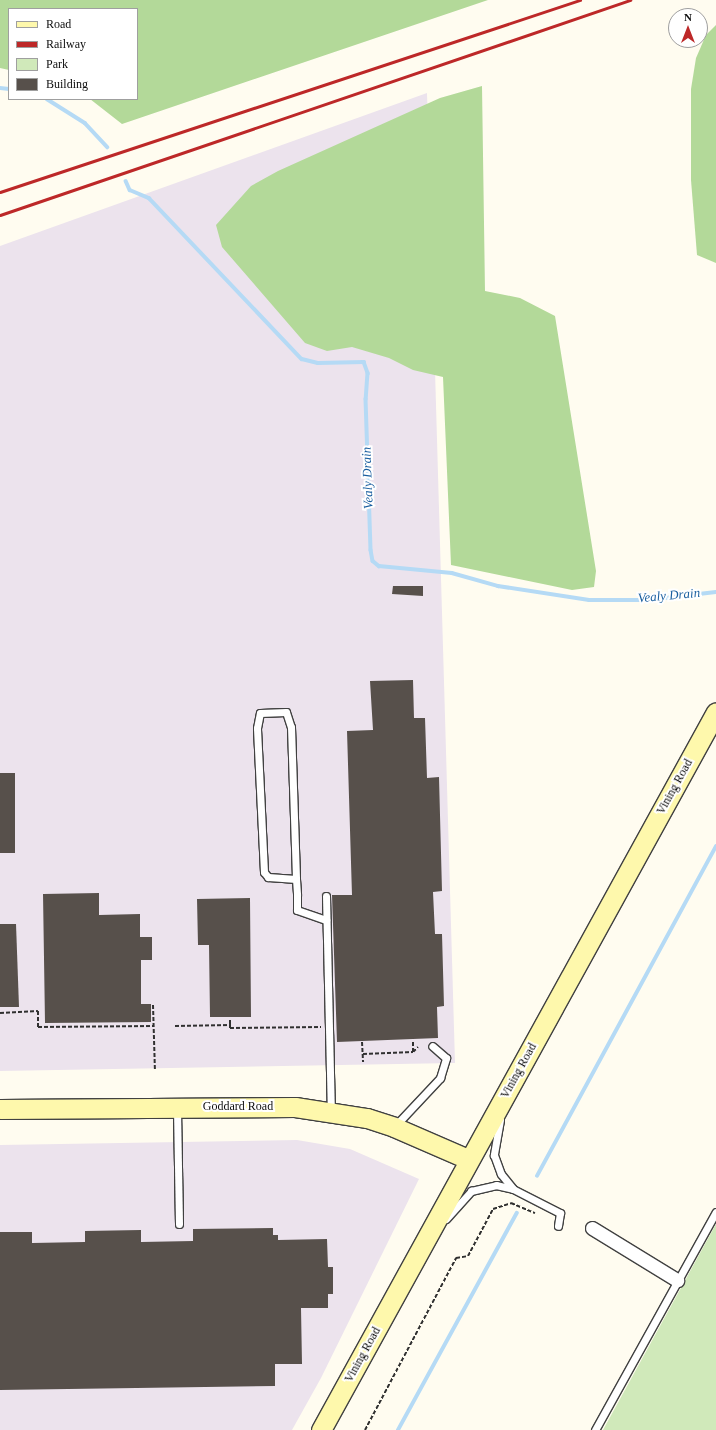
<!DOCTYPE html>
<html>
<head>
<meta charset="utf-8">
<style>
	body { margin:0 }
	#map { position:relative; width:716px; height:1430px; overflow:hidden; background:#fffcf0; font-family:"Times New Roman",serif }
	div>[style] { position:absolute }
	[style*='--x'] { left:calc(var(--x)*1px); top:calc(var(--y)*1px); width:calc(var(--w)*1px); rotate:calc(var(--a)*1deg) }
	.industrial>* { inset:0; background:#ece3ed }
	.green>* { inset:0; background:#d0e9ba }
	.forest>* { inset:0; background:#b3d999 }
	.stream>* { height:3.5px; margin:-1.75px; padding:0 1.75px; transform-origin:1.75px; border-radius:1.75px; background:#b5daf5 }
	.building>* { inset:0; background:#57504b }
	.path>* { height:2px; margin-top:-1px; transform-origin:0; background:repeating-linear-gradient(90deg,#303030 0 4px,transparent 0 6px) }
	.roads { filter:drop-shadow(1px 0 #414141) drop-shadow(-1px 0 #414141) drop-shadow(0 1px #414141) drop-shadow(0 -1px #414141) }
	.service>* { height:7px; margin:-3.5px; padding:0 3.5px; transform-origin:3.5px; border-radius:3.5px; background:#fff }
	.minor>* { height:13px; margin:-6.5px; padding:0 6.5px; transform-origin:6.5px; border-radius:6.5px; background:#fff }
	.secondary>* { height:19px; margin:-9.5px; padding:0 9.5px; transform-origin:9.5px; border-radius:9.5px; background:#fef8ac }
	.rail>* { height:3px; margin:-1.5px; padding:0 1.5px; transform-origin:1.5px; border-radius:1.5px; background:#bd2828 }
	span { translate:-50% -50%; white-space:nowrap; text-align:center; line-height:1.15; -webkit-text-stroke:4px #fff; paint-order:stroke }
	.street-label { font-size:12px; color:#0e0e0e }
	.water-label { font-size:13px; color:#195e9f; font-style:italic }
	.legend { position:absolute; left:8px; top:8px; width:130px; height:92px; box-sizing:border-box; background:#fff; border:1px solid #9f9f9f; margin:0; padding:5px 7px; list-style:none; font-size:12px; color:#0e0e0e }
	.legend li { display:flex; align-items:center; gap:8px; height:20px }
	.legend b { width:20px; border:1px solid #9f9f9f }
	.north { position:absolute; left:668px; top:8px; width:40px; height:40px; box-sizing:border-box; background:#fff; border:1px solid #9f9f9f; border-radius:50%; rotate:0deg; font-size:11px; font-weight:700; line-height:16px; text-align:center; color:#0e0e0e }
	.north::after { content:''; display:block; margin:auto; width:14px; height:18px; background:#bd2828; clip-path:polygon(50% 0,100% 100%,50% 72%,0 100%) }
</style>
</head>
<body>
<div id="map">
	<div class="industrial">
		<div style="clip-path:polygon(427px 93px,455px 1063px,0 1071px,0 246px)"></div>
		<div style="clip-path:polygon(297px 1140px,350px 1149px,419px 1179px,321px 1378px,292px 1430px,0 1430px,0 1145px)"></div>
	</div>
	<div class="green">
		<div style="clip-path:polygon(716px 1224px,716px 1430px,603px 1430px)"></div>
	</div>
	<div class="forest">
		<div style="clip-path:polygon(0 0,488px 0,122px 124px,90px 99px,137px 99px,137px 9px,9px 9px,9px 70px,0 68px)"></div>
		<div style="clip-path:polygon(716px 25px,716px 263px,697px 255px,691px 180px,691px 89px,696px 58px,706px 35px)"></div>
		<div style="clip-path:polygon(482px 86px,485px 291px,520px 298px,555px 316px,596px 571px,594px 587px,572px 590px,451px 565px,443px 377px,413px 370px,389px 358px,352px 347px,327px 351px,305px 343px,222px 247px,216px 225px,251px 186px,278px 171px,440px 98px)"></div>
	</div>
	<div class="stream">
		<div style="--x:0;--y:88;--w:9;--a:6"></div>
		<div style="--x:47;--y:99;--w:45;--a:32.3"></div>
		<div style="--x:85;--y:123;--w:33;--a:47"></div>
		<div style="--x:126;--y:181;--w:10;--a:66"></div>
		<div style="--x:130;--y:190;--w:21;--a:23"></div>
		<div style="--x:149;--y:198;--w:222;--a:46.5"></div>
		<div style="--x:302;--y:359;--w:16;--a:14"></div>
		<div style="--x:318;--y:363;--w:46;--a:-1.2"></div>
		<div style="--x:364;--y:362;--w:12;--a:70"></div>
		<div style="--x:368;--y:373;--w:26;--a:94"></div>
		<div style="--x:366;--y:399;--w:151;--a:88.1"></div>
		<div style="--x:371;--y:550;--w:11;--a:80"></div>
		<div style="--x:373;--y:561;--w:8;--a:40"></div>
		<div style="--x:379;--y:566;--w:73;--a:5.5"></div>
		<div style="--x:452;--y:573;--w:48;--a:15.8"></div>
		<div style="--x:498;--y:586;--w:92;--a:8.7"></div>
		<div style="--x:589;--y:600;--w:59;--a:0"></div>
		<div style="--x:648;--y:600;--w:68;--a:-6.7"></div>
		<div style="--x:537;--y:1176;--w:375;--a:-61.5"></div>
		<div style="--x:398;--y:1430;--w:247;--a:-61.3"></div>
	</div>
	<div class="building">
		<div style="clip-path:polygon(393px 586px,423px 586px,423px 596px,392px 594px)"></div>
		<div style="clip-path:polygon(413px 680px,414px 718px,425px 718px,427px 778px,439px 777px,442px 891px,433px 892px,435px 934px,442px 934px,444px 1006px,437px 1007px,438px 1038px,337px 1042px,332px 895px,352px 895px,347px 731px,373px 730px,370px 681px)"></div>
		<div style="clip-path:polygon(0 773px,15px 773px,15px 853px,0 853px)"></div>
		<div style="clip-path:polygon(99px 893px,99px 915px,140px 914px,140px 937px,152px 937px,152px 960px,141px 960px,141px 1004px,151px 1004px,151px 1022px,45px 1023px,43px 894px)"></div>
		<div style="clip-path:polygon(250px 898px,251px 1017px,210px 1017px,209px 945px,198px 945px,197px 899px)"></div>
		<div style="clip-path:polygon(0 924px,16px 924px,19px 1007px,0 1007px)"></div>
		<div style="clip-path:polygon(273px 1228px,273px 1235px,278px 1235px,278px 1240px,327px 1239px,328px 1267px,333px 1267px,333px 1294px,328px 1294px,328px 1308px,301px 1308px,302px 1364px,275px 1364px,275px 1386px,0 1390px,0 1232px,32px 1232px,32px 1243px,85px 1242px,85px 1231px,141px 1230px,141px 1242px,193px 1241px,193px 1229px)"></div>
	</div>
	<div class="path">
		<div style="--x:153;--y:1005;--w:66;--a:88.3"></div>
		<div style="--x:0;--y:1013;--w:38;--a:-3"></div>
		<div style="--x:38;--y:1011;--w:16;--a:90"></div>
		<div style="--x:38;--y:1027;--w:116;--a:-0.5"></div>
		<div style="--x:230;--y:1020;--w:8;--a:90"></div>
		<div style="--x:230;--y:1028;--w:91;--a:-0.6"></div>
		<div style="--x:175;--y:1026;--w:56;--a:-1"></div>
		<div style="--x:362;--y:1042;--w:20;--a:87"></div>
		<div style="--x:413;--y:1042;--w:10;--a:90"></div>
		<div style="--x:413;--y:1052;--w:7;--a:-45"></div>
		<div style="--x:363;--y:1054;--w:50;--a:-2.3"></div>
		<div style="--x:365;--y:1430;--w:195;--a:-62.1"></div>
		<div style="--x:456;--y:1258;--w:12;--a:-9"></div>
		<div style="--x:468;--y:1256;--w:53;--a:-62"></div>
		<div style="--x:493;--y:1209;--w:19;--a:-18"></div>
		<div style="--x:511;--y:1203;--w:26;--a:23"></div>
	</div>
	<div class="roads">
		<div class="service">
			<div style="--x:296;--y:879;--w:28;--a:-176"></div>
			<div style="--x:268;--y:877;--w:6;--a:-129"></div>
			<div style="--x:264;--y:872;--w:144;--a:-92.8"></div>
			<div style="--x:257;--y:728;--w:15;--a:-79"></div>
			<div style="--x:260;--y:713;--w:26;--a:-2"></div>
			<div style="--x:286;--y:712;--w:16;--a:72"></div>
			<div style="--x:291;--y:727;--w:152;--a:88.1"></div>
			<div style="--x:296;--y:879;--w:16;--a:86"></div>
			<div style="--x:297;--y:895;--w:15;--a:90"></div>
			<div style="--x:297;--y:910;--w:31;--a:19"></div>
			<div style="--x:326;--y:896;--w:215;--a:88.7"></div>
			<div style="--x:177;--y:1109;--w:115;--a:89"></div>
			<div style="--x:500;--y:1120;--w:36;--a:100"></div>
			<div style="--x:494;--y:1155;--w:20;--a:70"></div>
			<div style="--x:501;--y:1174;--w:19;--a:51"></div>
			<div style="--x:395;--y:1126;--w:66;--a:-46.8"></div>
			<div style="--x:440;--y:1078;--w:21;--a:-73"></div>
			<div style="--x:446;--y:1058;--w:18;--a:-139"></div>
			<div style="--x:446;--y:1219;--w:38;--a:-48"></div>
			<div style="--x:471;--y:1191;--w:26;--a:-13"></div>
			<div style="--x:496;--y:1185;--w:17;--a:13"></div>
			<div style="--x:513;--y:1189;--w:53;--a:27.1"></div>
			<div style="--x:560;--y:1213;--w:13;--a:99"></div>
			<div style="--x:595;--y:1430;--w:249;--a:-61"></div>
		</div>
		<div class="minor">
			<div style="--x:592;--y:1228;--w:100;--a:31.5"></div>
		</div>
		<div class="secondary">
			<div style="--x:0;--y:1109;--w:295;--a:-0.4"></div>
			<div style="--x:295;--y:1107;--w:73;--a:8.7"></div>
			<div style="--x:367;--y:1118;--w:28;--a:18"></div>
			<div style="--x:394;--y:1127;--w:81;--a:23.4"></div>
			<div style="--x:321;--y:1430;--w:819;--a:-61.18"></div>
		</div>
	</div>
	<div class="rail">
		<div style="--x:0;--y:192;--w:611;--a:-18.32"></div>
		<div style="--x:0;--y:215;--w:666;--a:-18.84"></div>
	</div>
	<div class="street-label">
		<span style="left:675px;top:787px;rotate:-61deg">Vining Road</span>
		<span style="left:519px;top:1071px;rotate:-61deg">Vining Road</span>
		<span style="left:238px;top:1107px">Goddard Road</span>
		<span style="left:363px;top:1355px;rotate:-61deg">Vining Road</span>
	</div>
	<div class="water-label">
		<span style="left:368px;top:478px;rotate:-92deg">Vealy Drain</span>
		<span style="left:669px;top:596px;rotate:-5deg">Vealy Drain</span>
	</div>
	<ul class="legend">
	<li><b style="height:5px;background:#fef8ac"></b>Road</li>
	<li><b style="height:5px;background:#bd2828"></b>Railway</li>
	<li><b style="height:11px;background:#d0e9ba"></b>Park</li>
	<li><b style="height:11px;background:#57504b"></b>Building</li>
	</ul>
	<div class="north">N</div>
</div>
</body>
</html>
